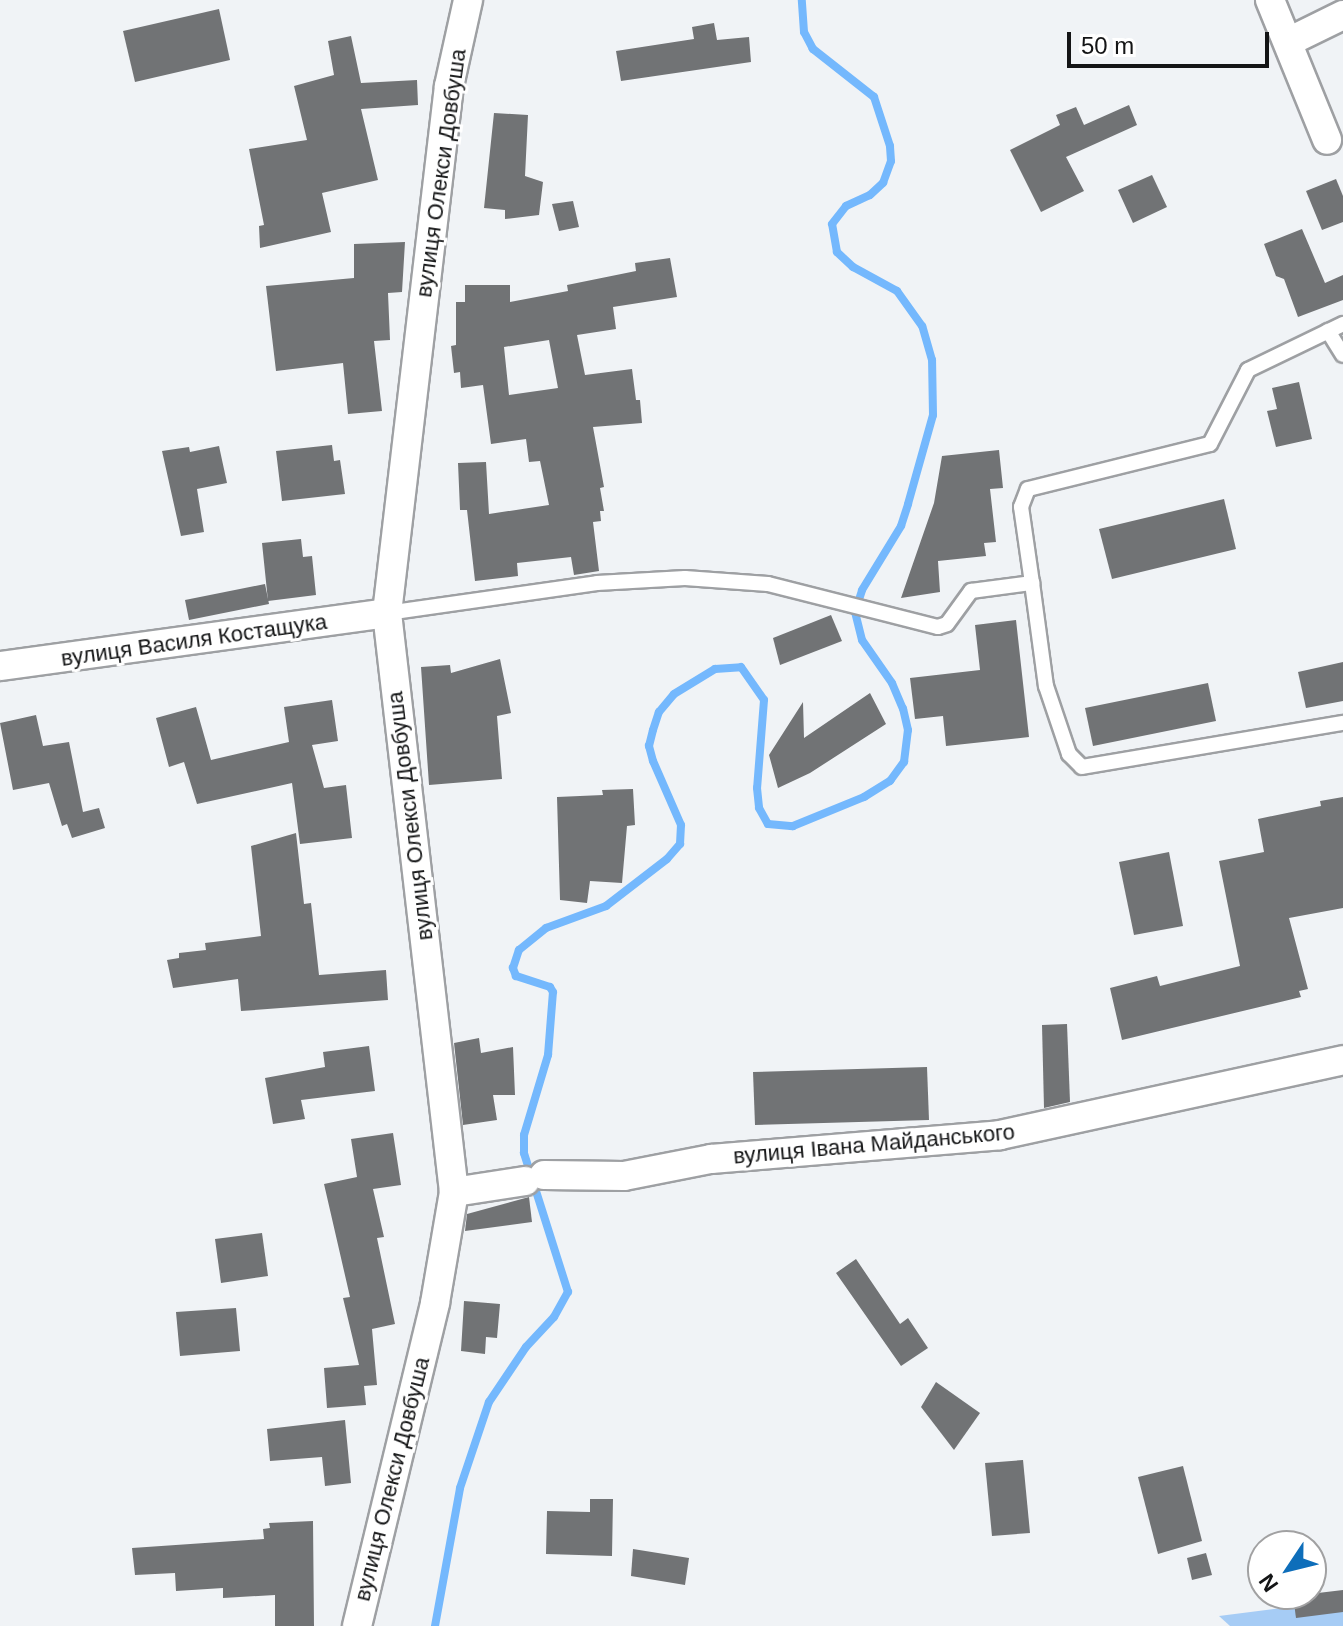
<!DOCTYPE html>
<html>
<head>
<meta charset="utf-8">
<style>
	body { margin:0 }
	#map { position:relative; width:1343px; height:1626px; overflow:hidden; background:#f0f3f6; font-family:Helvetica,sans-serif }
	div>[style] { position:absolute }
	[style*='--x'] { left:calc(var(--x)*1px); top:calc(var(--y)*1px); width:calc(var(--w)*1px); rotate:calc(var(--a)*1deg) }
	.green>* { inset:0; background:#a6ccf5 }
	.stream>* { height:8px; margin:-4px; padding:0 4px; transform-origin:4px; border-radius:4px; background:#74b8fd }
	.building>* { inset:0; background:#717375 }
	.roads { filter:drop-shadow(2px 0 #9ea0a3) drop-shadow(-2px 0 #9ea0a3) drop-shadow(0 2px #9ea0a3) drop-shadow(0 -2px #9ea0a3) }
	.lane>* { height:14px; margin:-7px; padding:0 7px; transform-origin:7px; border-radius:7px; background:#fff }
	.street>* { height:28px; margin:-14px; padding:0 14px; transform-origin:14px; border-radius:14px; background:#fff }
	span { translate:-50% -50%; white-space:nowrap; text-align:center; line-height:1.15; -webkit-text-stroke:6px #fff; paint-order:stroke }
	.street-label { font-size:22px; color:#141516 }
	.north { position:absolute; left:1247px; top:1530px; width:80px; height:80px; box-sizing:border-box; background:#fff; border:2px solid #a1a1a2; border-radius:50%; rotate:235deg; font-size:22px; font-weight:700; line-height:32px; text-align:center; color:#141516 }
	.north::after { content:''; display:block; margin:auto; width:28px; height:36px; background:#0e6eba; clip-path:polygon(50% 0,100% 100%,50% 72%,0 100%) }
	.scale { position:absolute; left:1067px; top:32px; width:202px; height:36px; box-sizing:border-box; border:4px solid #141516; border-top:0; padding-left:10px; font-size:24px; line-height:28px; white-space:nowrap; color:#141516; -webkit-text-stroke:6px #fff; paint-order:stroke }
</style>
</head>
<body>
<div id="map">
	<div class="green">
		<div style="clip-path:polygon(1343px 1600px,1343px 1626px,1230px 1626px,1219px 1616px)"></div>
	</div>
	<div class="stream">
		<div style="--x:435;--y:1626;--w:140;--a:-79.7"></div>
		<div style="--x:460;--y:1488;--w:91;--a:-71.4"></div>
		<div style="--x:489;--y:1402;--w:66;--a:-56.1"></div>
		<div style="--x:526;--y:1347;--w:41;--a:-47"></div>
		<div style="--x:554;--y:1317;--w:29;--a:-61"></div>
		<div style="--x:568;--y:1292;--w:146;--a:-107.6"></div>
		<div style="--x:524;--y:1153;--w:18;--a:-90"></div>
		<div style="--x:524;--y:1135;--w:84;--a:-73.3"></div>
		<div style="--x:548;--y:1055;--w:63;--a:-85.5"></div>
		<div style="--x:553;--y:992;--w:6;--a:-121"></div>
		<div style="--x:550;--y:987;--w:36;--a:-162"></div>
		<div style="--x:516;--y:976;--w:9;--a:-111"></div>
		<div style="--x:513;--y:968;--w:19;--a:-72"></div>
		<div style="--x:519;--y:950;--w:35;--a:-39"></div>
		<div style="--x:546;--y:928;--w:64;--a:-20.1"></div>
		<div style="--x:606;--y:906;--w:77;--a:-37.6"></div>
		<div style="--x:667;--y:859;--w:20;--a:-49"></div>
		<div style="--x:680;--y:844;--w:19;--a:-87"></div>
		<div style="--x:681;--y:825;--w:70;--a:-113.6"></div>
		<div style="--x:653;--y:761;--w:16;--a:-105"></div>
		<div style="--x:649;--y:746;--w:16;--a:-76"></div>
		<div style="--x:653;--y:730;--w:19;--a:-72"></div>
		<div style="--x:659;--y:712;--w:23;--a:-50"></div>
		<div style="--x:674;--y:694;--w:48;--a:-31.4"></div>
		<div style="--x:715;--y:669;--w:26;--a:-4"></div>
		<div style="--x:741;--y:667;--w:40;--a:55.1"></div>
		<div style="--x:764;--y:700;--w:88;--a:94.5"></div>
		<div style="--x:757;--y:788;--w:20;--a:84"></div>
		<div style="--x:759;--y:808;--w:18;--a:61"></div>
		<div style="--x:768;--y:824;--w:25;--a:5"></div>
		<div style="--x:793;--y:826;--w:77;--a:-22.2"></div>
		<div style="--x:864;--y:797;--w:31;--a:-32"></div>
		<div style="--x:890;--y:781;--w:24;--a:-54"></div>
		<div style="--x:904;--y:762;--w:32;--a:-83"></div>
		<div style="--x:908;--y:730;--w:22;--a:-103"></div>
		<div style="--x:903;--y:709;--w:28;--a:-113"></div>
		<div style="--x:892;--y:683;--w:52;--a:-124.9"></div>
		<div style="--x:862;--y:640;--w:29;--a:-104"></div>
		<div style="--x:855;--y:612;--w:23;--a:-72"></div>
		<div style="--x:862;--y:590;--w:75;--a:-58.6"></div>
		<div style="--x:901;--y:526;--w:23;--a:-72"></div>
		<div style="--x:908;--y:504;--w:92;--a:-74.3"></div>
		<div style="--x:933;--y:415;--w:55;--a:-91"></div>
		<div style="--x:932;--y:360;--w:35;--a:-106"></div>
		<div style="--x:922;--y:326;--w:43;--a:-125.5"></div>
		<div style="--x:897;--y:291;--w:50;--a:-151.4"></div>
		<div style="--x:853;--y:267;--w:22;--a:-137"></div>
		<div style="--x:837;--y:252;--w:28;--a:-100"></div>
		<div style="--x:832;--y:224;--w:23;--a:-52"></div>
		<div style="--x:846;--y:206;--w:26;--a:-25"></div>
		<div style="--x:870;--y:195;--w:18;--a:-43"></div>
		<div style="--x:883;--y:183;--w:23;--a:-70"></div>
		<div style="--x:891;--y:161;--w:15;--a:-94"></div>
		<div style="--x:890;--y:146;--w:52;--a:-108.1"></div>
		<div style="--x:874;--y:97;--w:78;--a:-141.8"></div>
		<div style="--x:813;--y:49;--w:19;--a:-118"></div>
		<div style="--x:804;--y:32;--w:32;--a:-94"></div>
	</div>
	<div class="building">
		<div style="clip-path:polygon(219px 9px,230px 60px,135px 82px,123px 31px)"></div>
		<div style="clip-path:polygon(714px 23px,717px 40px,749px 37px,751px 62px,621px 81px,616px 51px,694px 39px,692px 27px)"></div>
		<div style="clip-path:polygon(351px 36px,361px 83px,417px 80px,418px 105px,361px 109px,378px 180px,322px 193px,331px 232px,260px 248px,259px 226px,264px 225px,249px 149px,307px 140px,294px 86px,334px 75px,328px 41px)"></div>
		<div style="clip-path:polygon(1129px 105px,1137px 125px,1066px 157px,1084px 191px,1041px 212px,1010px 150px,1060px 125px,1056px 115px,1076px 107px,1084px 125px)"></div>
		<div style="clip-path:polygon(494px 113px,528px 115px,525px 176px,543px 182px,539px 215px,505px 219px,505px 210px,484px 208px)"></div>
		<div style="clip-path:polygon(1152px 175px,1167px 207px,1133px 223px,1118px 190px)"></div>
		<div style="clip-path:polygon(1336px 179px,1343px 196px,1343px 222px,1322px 230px,1306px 191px)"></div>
		<div style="clip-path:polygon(573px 201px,579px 227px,559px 231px,552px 204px)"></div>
		<div style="clip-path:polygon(1302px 229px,1325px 283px,1343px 275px,1343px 300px,1298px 317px,1284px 279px,1276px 276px,1264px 244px)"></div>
		<div style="clip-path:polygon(405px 242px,402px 292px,388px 293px,390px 340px,374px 341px,382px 411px,348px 414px,343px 363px,276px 371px,266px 286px,354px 278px,354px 244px)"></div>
		<div style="clip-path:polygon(evenodd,670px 258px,677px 297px,613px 307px,616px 329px,577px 335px,585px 375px,632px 369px,636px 400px,640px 400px,642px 423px,593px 427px,604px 487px,600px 488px,604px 511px,600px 511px,601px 521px,593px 522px,599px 571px,574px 575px,571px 557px,517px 563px,518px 576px,475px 581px,467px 510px,460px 510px,458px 463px,486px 462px,489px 514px,549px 505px,540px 461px,529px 462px,526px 439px,491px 444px,483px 385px,461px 388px,460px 372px,454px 373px,451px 346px,456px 345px,456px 302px,465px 302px,465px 285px,510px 285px,510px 302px,568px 291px,567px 285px,636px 271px,635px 263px,670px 258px,549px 340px,558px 388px,509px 395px,504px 347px,549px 340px)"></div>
		<div style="clip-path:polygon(1299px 382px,1312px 439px,1276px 447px,1267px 411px,1277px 409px,1272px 388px)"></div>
		<div style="clip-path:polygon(332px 445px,334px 461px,340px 460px,345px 494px,282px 501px,276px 451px)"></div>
		<div style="clip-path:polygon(219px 446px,227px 483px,197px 489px,204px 532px,181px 536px,162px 451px,189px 447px,190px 452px)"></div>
		<div style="clip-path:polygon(999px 450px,1003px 488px,990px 489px,996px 542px,984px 543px,986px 556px,938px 561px,940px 592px,901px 598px,934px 503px,942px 456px)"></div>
		<div style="clip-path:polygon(1224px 499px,1236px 549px,1112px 579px,1099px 529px)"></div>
		<div style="clip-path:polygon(301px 539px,303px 557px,312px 556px,316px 595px,268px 601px,262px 543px)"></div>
		<div style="clip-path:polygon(265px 584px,269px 604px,189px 620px,185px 600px)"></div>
		<div style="clip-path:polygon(831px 615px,842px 641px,780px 665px,773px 638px)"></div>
		<div style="clip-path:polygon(1016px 620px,1029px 737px,946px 746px,943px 716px,915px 719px,910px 678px,980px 670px,975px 625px)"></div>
		<div style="clip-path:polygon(500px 659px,511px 713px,497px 716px,502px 779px,429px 785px,421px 667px,450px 665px,451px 673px)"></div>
		<div style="clip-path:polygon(1343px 662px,1343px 701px,1306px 708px,1298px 672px)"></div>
		<div style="clip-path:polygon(1208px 683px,1216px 721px,1093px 746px,1085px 708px)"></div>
		<div style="clip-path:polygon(870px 693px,886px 724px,810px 773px,778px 788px,769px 755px,803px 702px,804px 738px)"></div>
		<div style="clip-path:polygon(332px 700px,338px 741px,312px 745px,324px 788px,346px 785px,352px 838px,300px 844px,292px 783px,197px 804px,184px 762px,169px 767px,156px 718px,196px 707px,211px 760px,289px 742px,284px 707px)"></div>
		<div style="clip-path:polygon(36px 715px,43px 746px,69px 742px,83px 812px,99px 808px,105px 828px,72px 838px,67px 824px,62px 826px,49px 783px,13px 790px,0 723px)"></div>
		<div style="clip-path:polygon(633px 789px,635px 825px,627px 826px,622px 883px,590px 881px,587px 903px,560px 900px,557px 797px,603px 795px,602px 790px)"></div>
		<div style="clip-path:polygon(1343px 797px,1343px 908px,1289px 918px,1308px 989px,1299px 991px,1301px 997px,1122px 1040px,1110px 988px,1157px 976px,1160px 986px,1240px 966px,1219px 861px,1264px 852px,1258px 819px,1321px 806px,1320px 801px)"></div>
		<div style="clip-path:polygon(296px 833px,304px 904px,311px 903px,319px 975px,386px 970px,388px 1000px,241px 1011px,238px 979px,173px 988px,167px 960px,179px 958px,179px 953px,206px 950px,205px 943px,261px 936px,251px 846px)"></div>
		<div style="clip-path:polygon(1169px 852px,1183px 926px,1134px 935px,1119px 862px)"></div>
		<div style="clip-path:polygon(1067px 1024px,1070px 1102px,1044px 1108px,1042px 1025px)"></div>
		<div style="clip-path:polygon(479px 1038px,481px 1053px,513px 1047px,515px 1095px,493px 1095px,497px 1120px,463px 1125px,454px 1043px)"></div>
		<div style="clip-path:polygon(369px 1046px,375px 1091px,301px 1100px,305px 1119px,273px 1124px,265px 1078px,325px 1067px,323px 1052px)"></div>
		<div style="clip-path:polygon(927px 1067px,929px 1120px,755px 1125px,753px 1072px)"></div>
		<div style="clip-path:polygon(393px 1133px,401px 1185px,373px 1189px,384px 1237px,377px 1238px,395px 1324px,372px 1329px,377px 1385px,364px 1386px,366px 1405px,327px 1408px,324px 1368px,359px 1365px,343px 1298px,350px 1297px,324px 1184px,357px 1177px,351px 1139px)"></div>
		<div style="clip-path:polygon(529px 1197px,532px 1222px,465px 1231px,467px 1214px)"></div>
		<div style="clip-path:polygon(262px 1233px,268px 1276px,221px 1283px,215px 1239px)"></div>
		<div style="clip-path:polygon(856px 1259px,900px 1324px,908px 1318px,928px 1348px,901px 1366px,836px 1273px)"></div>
		<div style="clip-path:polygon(464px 1301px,500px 1304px,497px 1338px,486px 1337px,485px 1354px,461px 1351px)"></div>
		<div style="clip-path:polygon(236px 1308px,240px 1351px,180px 1356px,176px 1312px)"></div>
		<div style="clip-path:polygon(936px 1382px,980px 1413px,954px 1450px,921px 1407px)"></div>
		<div style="clip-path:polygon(345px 1420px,351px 1483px,325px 1486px,322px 1457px,270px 1461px,267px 1429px)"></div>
		<div style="clip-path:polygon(1023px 1460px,1030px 1533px,992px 1536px,985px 1463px)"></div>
		<div style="clip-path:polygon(1183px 1466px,1202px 1541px,1158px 1554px,1138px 1477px)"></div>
		<div style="clip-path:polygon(590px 1499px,613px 1499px,612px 1556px,546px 1554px,547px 1511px,590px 1512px)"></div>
		<div style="clip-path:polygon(313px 1521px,314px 1626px,275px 1626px,275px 1595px,223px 1598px,223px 1588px,176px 1591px,175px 1573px,135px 1575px,132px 1548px,264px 1539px,263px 1529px,270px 1528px,269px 1523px)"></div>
		<div style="clip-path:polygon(633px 1549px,689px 1558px,685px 1585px,631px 1576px)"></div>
		<div style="clip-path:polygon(1206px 1553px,1212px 1575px,1192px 1580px,1187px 1558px)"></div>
		<div style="clip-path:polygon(1343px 1590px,1343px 1612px,1296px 1618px,1293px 1596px)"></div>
	</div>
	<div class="roads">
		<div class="lane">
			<div style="--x:1328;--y:331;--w:28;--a:58"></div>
			<div style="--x:1032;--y:583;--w:104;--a:82.3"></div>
			<div style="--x:1046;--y:686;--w:72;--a:71.3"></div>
			<div style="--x:1069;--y:754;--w:18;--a:45"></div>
			<div style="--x:1082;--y:767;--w:265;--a:-9.6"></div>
			<div style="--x:387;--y:613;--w:212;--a:-8.1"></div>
			<div style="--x:597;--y:583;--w:88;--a:-3.3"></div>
			<div style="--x:685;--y:578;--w:83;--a:4.1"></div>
			<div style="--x:768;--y:584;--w:175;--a:14.2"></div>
			<div style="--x:938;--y:627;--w:9;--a:-18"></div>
			<div style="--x:947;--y:624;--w:41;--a:-54"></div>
			<div style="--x:971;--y:591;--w:62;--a:-7.5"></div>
			<div style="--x:1032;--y:583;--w:77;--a:-98.2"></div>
			<div style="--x:1021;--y:507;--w:19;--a:-69"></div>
			<div style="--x:1028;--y:489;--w:187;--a:-13.9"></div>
			<div style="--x:1210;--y:444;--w:83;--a:-62.8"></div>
			<div style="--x:1248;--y:370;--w:106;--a:-25.8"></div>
		</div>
		<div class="street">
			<div style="--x:1270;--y:0;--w:151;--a:67.8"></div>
			<div style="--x:1288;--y:42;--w:61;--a:-26.1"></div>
			<div style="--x:0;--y:666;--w:391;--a:-7.8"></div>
			<div style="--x:544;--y:1175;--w:80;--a:0.7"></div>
			<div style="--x:624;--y:1176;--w:89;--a:-11.1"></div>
			<div style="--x:711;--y:1159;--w:290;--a:-4.7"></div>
			<div style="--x:1000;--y:1135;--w:351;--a:-12.3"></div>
			<div style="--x:454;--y:1192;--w:72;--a:-8.8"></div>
			<div style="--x:357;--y:1626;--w:332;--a:-76.4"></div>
			<div style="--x:435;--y:1303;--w:113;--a:-80.3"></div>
			<div style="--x:454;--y:1192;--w:583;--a:-96.6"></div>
			<div style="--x:387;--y:613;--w:531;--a:-83.29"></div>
			<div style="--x:449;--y:86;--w:88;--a:-77.5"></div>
		</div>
	</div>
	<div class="street-label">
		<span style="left:441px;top:173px;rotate:-82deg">вулиця Олекси Довбуша</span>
		<span style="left:194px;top:640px;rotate:-8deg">вулиця Василя Костащука</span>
		<span style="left:410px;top:816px;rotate:-97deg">вулиця Олекси Довбуша</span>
		<span style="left:874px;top:1144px;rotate:-5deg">вулиця Івана Майданського</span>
		<span style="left:392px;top:1479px;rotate:-76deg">вулиця Олекси Довбуша</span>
	</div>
	<div class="north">N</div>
	<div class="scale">50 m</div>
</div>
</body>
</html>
